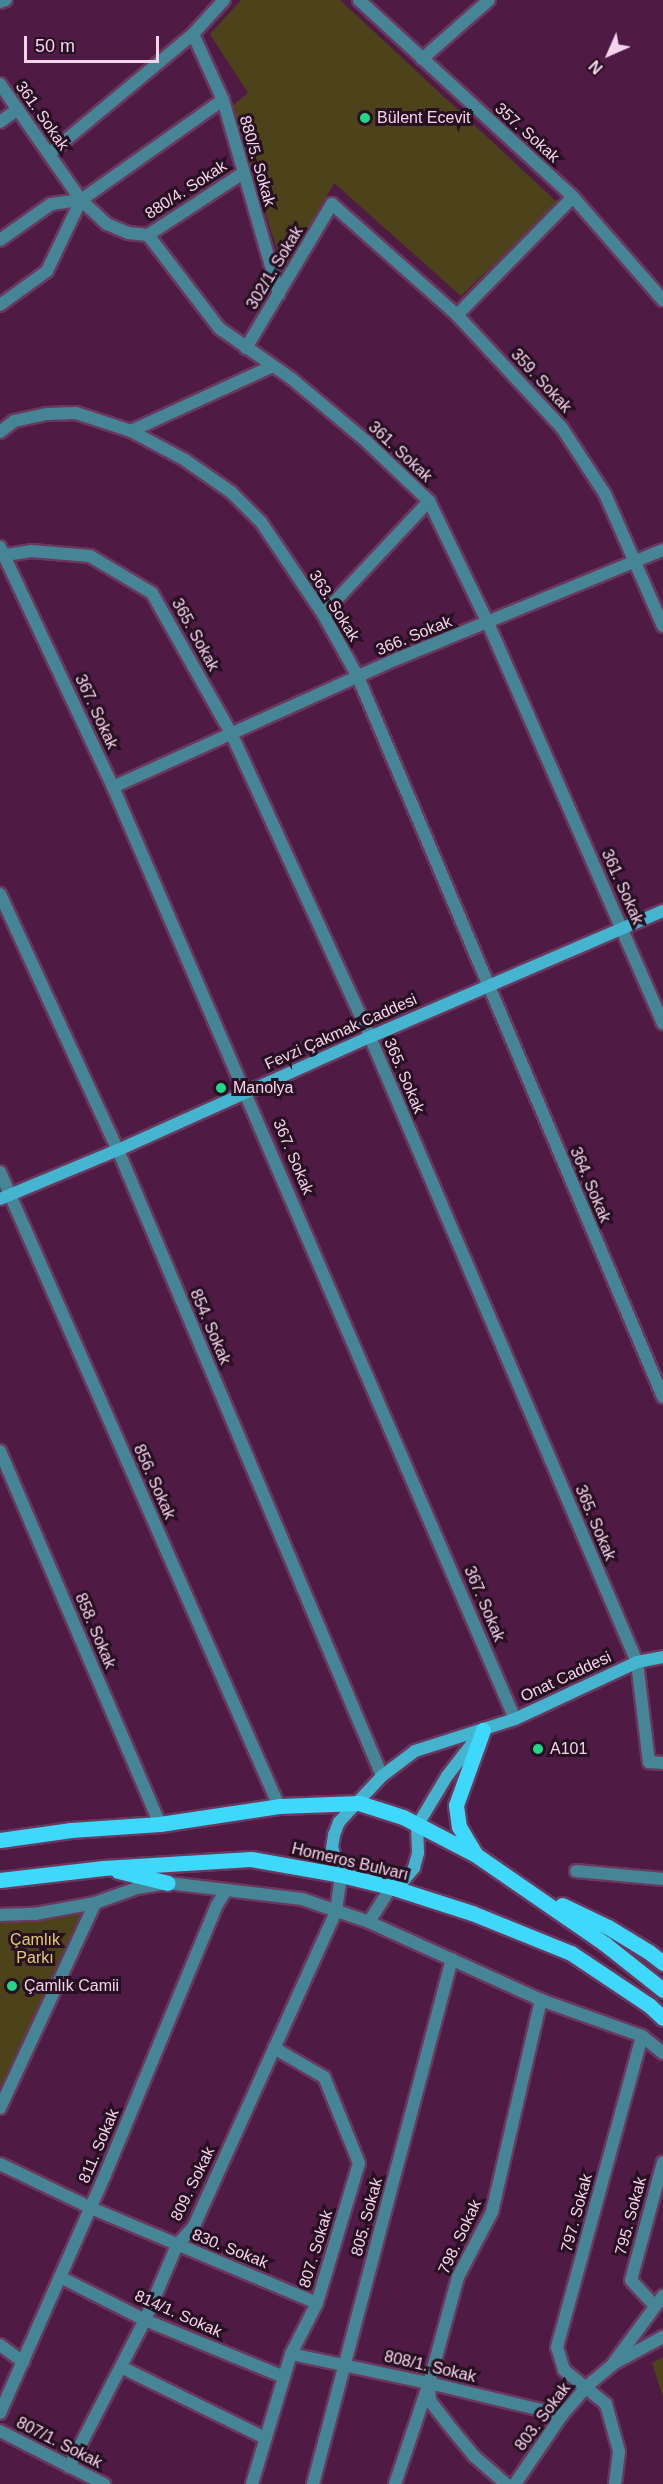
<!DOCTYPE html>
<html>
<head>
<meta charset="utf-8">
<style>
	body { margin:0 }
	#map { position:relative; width:663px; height:2484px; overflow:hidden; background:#4f1a44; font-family:Helvetica,sans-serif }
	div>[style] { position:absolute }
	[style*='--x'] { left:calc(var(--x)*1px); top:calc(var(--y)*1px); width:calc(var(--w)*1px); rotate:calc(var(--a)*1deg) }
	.green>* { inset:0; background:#4c431b }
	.roads { filter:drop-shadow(2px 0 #6a385f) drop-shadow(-2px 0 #6a385f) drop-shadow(0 2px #6a385f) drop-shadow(0 -2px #6a385f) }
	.minor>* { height:12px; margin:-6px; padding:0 6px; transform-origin:6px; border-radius:6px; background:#468596 }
	.secondary>* { height:12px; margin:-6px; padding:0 6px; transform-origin:6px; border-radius:6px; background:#45b4cf }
	.primary>* { height:15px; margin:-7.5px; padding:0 7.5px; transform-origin:7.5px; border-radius:7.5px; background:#3ed8fa }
	.dots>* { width:16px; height:16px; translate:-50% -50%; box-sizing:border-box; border:3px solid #271022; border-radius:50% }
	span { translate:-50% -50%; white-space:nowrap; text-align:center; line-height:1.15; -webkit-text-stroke:6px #271022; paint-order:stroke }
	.street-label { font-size:16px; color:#f5d4eb }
	.poi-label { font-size:16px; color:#f5d4eb }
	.left { translate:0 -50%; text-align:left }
	.park-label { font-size:16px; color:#e4cd67 }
	.north { position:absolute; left:579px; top:24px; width:60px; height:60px; -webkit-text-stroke:4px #271022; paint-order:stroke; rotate:225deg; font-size:16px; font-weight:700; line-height:24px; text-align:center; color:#f5d4eb }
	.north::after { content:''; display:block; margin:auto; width:21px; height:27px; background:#f5d4eb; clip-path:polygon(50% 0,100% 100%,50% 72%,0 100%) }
	.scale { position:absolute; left:24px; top:36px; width:135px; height:27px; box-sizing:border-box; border:3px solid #f5d4eb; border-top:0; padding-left:8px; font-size:18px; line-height:21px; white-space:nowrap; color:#f5d4eb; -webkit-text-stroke:4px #271022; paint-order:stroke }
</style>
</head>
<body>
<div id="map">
	<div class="green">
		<div style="clip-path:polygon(241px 0,340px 0,558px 203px,461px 296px,334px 183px,284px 272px,232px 106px,248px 93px,210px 34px)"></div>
		<div style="clip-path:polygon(95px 1903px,0 2108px,0 1915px)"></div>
		<div style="clip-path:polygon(663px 2357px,663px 2397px,652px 2363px)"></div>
	</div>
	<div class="roads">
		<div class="minor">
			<div style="--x:359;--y:0;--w:291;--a:42.6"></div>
			<div style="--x:573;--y:197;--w:137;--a:48.9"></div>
			<div style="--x:0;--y:2;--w:6;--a:-18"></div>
			<div style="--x:193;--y:34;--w:72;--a:65.6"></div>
			<div style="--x:422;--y:59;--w:89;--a:-41.4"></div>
			<div style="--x:0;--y:84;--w:141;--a:55.1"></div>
			<div style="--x:81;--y:200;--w:35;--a:43"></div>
			<div style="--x:107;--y:224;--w:23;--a:23"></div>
			<div style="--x:128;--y:233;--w:20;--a:6"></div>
			<div style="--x:148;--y:235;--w:117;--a:52.6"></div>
			<div style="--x:219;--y:328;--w:89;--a:34.9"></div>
			<div style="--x:292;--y:379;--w:98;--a:40"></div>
			<div style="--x:367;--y:442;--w:86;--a:43.6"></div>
			<div style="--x:429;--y:501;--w:136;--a:64.2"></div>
			<div style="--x:488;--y:623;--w:437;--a:66.4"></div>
			<div style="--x:0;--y:122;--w:22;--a:-36"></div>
			<div style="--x:49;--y:154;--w:187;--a:-39.8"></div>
			<div style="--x:193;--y:34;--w:46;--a:-47.6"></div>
			<div style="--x:148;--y:235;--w:113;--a:-33.1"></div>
			<div style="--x:0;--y:240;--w:62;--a:-35.2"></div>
			<div style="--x:51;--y:204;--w:30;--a:-8"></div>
			<div style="--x:81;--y:200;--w:174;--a:-35.2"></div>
			<div style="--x:223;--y:100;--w:202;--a:73.9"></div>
			<div style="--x:0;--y:305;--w:58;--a:-35.9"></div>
			<div style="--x:47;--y:271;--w:79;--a:-64.4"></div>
			<div style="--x:457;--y:315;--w:165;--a:-45.5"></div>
			<div style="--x:246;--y:348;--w:168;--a:-59.2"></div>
			<div style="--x:332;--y:204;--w:167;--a:41.6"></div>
			<div style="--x:457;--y:315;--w:154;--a:47.1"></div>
			<div style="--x:562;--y:428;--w:79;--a:56.9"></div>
			<div style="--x:605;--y:494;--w:144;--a:66.3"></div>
			<div style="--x:131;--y:431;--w:156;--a:-24.6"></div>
			<div style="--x:0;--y:432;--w:18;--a:-38"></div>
			<div style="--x:14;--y:421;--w:34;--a:-12"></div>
			<div style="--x:47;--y:414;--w:29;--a:-2"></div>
			<div style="--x:76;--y:413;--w:58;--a:18.1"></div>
			<div style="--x:131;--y:431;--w:61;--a:28.2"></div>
			<div style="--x:185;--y:460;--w:56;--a:34.8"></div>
			<div style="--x:231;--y:492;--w:42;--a:45"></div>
			<div style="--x:261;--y:522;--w:111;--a:56"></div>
			<div style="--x:323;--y:614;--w:72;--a:60.9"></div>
			<div style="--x:358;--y:677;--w:782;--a:67.04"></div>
			<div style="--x:0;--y:547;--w:265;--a:64.8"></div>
			<div style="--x:113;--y:787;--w:1015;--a:66.67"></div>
			<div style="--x:0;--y:556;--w:31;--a:-9"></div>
			<div style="--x:31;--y:551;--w:59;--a:4.8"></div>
			<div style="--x:90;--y:556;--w:72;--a:30.8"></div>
			<div style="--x:152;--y:593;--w:163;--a:60.6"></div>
			<div style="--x:232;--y:735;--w:332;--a:65.4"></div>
			<div style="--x:370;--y:1037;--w:680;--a:66.87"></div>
			<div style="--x:637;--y:1662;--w:101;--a:83.2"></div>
			<div style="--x:649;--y:1762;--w:14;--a:4"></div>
			<div style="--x:323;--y:614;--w:155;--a:-46.8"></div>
			<div style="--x:113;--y:787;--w:312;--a:-24.3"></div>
			<div style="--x:397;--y:659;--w:287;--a:-22.3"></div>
			<div style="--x:0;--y:894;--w:282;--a:65.3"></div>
			<div style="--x:118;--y:1150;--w:679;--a:67.13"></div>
			<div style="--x:0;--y:1172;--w:693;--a:66.25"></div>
			<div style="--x:0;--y:1451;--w:406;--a:66.8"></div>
			<div style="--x:576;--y:1871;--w:87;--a:5.3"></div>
			<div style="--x:0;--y:1915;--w:35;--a:-2"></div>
			<div style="--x:35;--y:1914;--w:61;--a:-10.4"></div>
			<div style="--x:95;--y:1903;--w:45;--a:-19.7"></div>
			<div style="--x:137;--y:1888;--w:31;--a:-9"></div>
			<div style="--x:168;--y:1883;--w:135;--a:6.8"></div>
			<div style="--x:302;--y:1899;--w:71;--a:18.9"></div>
			<div style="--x:369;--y:1922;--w:189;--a:24.4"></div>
			<div style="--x:541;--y:2000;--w:107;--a:19.6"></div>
			<div style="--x:642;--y:2036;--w:27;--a:39"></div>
			<div style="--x:369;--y:1922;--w:41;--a:-57.8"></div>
			<div style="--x:0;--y:2108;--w:226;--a:-65.1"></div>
			<div style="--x:0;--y:2164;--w:101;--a:25.8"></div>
			<div style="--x:91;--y:2208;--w:245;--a:22.8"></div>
			<div style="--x:60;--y:2277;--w:95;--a:26.8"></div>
			<div style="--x:145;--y:2320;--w:150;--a:22.3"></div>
			<div style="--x:655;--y:2306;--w:35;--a:-133"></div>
			<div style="--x:631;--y:2280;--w:122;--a:-74.8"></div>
			<div style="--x:0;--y:2345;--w:29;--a:36"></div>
			<div style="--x:291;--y:2354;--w:141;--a:11.9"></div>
			<div style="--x:429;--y:2383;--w:137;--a:13.5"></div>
			<div style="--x:615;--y:2361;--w:81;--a:-53.6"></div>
			<div style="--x:121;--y:2367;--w:161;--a:26.2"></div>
			<div style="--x:429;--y:2386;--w:15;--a:86"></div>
			<div style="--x:430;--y:2401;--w:28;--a:52"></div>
			<div style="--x:447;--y:2423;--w:43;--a:50.7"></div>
			<div style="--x:474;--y:2456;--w:43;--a:41.2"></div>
			<div style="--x:0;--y:2413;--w:260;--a:-66.2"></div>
			<div style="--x:105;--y:2175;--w:292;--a:-67.5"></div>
			<div style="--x:217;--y:1905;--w:17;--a:-59"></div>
			<div style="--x:0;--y:2431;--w:117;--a:27"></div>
			<div style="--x:69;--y:2467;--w:165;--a:-62.7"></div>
			<div style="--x:145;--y:2320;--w:82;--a:-66.9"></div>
			<div style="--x:177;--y:2245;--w:25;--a:-48"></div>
			<div style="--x:194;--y:2226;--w:346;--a:-65.7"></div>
			<div style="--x:336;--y:1911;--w:36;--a:-82"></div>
			<div style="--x:252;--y:2484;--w:136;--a:-73.3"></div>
			<div style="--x:291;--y:2354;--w:57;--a:-63"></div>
			<div style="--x:317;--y:2303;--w:146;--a:-73.3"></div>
			<div style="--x:359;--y:2163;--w:93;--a:-112.1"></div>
			<div style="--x:324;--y:2077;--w:58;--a:-149.9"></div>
			<div style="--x:313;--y:2484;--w:543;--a:-75.17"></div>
			<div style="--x:395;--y:2484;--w:107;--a:-71.4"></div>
			<div style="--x:429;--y:2383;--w:110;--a:-74.7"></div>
			<div style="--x:458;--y:2277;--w:73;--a:-62.4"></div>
			<div style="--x:492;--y:2212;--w:218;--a:-77"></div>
			<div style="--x:515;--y:2484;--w:83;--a:-55.7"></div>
			<div style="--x:562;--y:2415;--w:37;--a:-49"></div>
			<div style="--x:586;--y:2387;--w:35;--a:-40"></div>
			<div style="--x:613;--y:2364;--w:57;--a:-28.4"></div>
			<div style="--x:615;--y:2484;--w:33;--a:-83"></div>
			<div style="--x:619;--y:2451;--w:49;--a:-105.5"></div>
			<div style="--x:606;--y:2404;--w:54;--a:-141"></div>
			<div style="--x:564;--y:2370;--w:24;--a:-107"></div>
			<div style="--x:557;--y:2347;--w:322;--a:-74.7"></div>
		</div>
		<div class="secondary">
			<div style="--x:0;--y:1199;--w:128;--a:-22.6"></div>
			<div style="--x:118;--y:1150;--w:276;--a:-24.2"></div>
			<div style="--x:370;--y:1037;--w:319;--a:-23.3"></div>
			<div style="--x:341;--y:1875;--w:28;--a:-108"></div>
			<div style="--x:332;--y:1848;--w:13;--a:-81"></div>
			<div style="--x:334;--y:1835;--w:14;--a:-69"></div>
			<div style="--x:339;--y:1822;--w:63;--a:-46.9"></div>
			<div style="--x:382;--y:1776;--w:41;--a:-37.1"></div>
			<div style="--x:415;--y:1751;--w:105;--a:-17.7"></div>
			<div style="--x:515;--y:1719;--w:135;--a:-25"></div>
			<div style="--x:637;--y:1662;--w:26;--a:-11"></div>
			<div style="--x:391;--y:1887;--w:15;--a:-28"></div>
			<div style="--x:404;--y:1880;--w:16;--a:-50"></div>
			<div style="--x:414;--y:1868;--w:16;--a:-75"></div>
			<div style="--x:418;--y:1853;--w:27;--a:-92"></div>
			<div style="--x:417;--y:1826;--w:58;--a:-59"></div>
			<div style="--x:447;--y:1776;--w:51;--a:-52.2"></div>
		</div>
		<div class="primary">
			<div style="--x:0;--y:1840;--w:72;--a:-8"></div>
			<div style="--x:71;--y:1830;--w:89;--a:-3.9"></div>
			<div style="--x:160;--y:1824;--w:120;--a:-8.6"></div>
			<div style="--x:279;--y:1806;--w:80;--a:-2.1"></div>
			<div style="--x:359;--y:1803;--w:46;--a:17.7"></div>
			<div style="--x:403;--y:1817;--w:82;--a:27.5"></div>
			<div style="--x:476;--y:1855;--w:157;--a:34.6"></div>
			<div style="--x:605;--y:1944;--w:74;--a:38.4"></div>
			<div style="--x:476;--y:1855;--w:33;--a:-121"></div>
			<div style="--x:459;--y:1827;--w:22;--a:-98"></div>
			<div style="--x:456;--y:1805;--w:80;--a:-70.2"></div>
			<div style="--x:118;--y:1871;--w:51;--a:13.5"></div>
			<div style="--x:0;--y:1880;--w:104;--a:-6.6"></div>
			<div style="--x:103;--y:1868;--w:148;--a:-3.5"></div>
			<div style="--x:251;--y:1859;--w:91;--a:10.1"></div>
			<div style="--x:341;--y:1875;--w:51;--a:13.5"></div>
			<div style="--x:391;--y:1887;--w:85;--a:17.8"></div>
			<div style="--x:472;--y:1913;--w:107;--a:22"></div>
			<div style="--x:571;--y:1953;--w:94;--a:33.7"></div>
			<div style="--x:649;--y:2005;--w:19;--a:43"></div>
			<div style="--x:562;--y:1905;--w:51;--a:25.6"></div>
			<div style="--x:608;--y:1927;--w:48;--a:31.4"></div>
			<div style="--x:649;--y:1952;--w:18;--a:38"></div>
		</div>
	</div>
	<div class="dots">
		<div style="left:365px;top:118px;background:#21d887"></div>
		<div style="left:221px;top:1088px;background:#21d887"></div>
		<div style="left:538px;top:1749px;background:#21d887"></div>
		<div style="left:12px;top:1986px;background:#21d887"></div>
	</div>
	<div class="street-label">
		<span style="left:42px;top:116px;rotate:55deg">361. Sokak</span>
		<span style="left:527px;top:133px;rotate:42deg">357. Sokak</span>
		<span style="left:257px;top:161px;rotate:74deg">880/5. Sokak</span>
		<span style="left:186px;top:190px;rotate:-33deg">880/4. Sokak</span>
		<span style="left:275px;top:268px;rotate:-59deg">302/1. Sokak</span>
		<span style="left:541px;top:381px;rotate:47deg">359. Sokak</span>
		<span style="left:400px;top:452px;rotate:43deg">361. Sokak</span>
		<span style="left:334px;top:606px;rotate:58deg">363. Sokak</span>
		<span style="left:195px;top:635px;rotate:61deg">365. Sokak</span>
		<span style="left:414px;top:636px;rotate:-22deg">366. Sokak</span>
		<span style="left:96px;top:712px;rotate:65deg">367. Sokak</span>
		<span style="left:622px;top:887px;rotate:66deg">361. Sokak</span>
		<span style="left:341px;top:1032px;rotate:-24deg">Fevzi Çakmak Caddesi</span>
		<span style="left:404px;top:1076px;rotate:67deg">365. Sokak</span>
		<span style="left:293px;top:1157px;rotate:67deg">367. Sokak</span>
		<span style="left:590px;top:1185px;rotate:67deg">364. Sokak</span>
		<span style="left:210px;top:1327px;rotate:67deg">854. Sokak</span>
		<span style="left:154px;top:1482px;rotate:66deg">856. Sokak</span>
		<span style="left:595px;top:1523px;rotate:67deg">365. Sokak</span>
		<span style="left:484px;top:1604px;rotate:67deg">367. Sokak</span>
		<span style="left:95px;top:1631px;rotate:67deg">858. Sokak</span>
		<span style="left:566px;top:1677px;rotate:-25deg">Onat Caddesi</span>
		<span style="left:350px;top:1862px;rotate:13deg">Homeros Bulvarı</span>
		<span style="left:99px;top:2146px;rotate:-67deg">811. Sokak</span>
		<span style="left:193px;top:2184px;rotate:-64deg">809. Sokak</span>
		<span style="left:577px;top:2213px;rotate:-75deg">797. Sokak</span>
		<span style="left:631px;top:2216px;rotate:-75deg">795. Sokak</span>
		<span style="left:367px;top:2217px;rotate:-75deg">805. Sokak</span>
		<span style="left:460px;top:2237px;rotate:-65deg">798. Sokak</span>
		<span style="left:230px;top:2249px;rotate:22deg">830. Sokak</span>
		<span style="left:316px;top:2249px;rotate:-73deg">807. Sokak</span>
		<span style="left:178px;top:2314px;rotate:24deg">814/1. Sokak</span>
		<span style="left:430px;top:2367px;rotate:13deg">808/1. Sokak</span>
		<span style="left:543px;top:2417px;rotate:-53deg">803. Sokak</span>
		<span style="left:59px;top:2443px;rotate:27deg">807/1. Sokak</span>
	</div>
	<div class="poi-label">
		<span class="left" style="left:377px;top:118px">Bülent Ecevit</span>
		<span class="left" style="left:233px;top:1088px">Manolya</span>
		<span class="left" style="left:550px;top:1749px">A101</span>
		<span class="left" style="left:24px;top:1986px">Çamlık Camii</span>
	</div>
	<div class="park-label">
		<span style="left:35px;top:1949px">Çamlık<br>Parkı</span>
	</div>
	<div class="north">N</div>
	<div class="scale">50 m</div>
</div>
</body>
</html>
